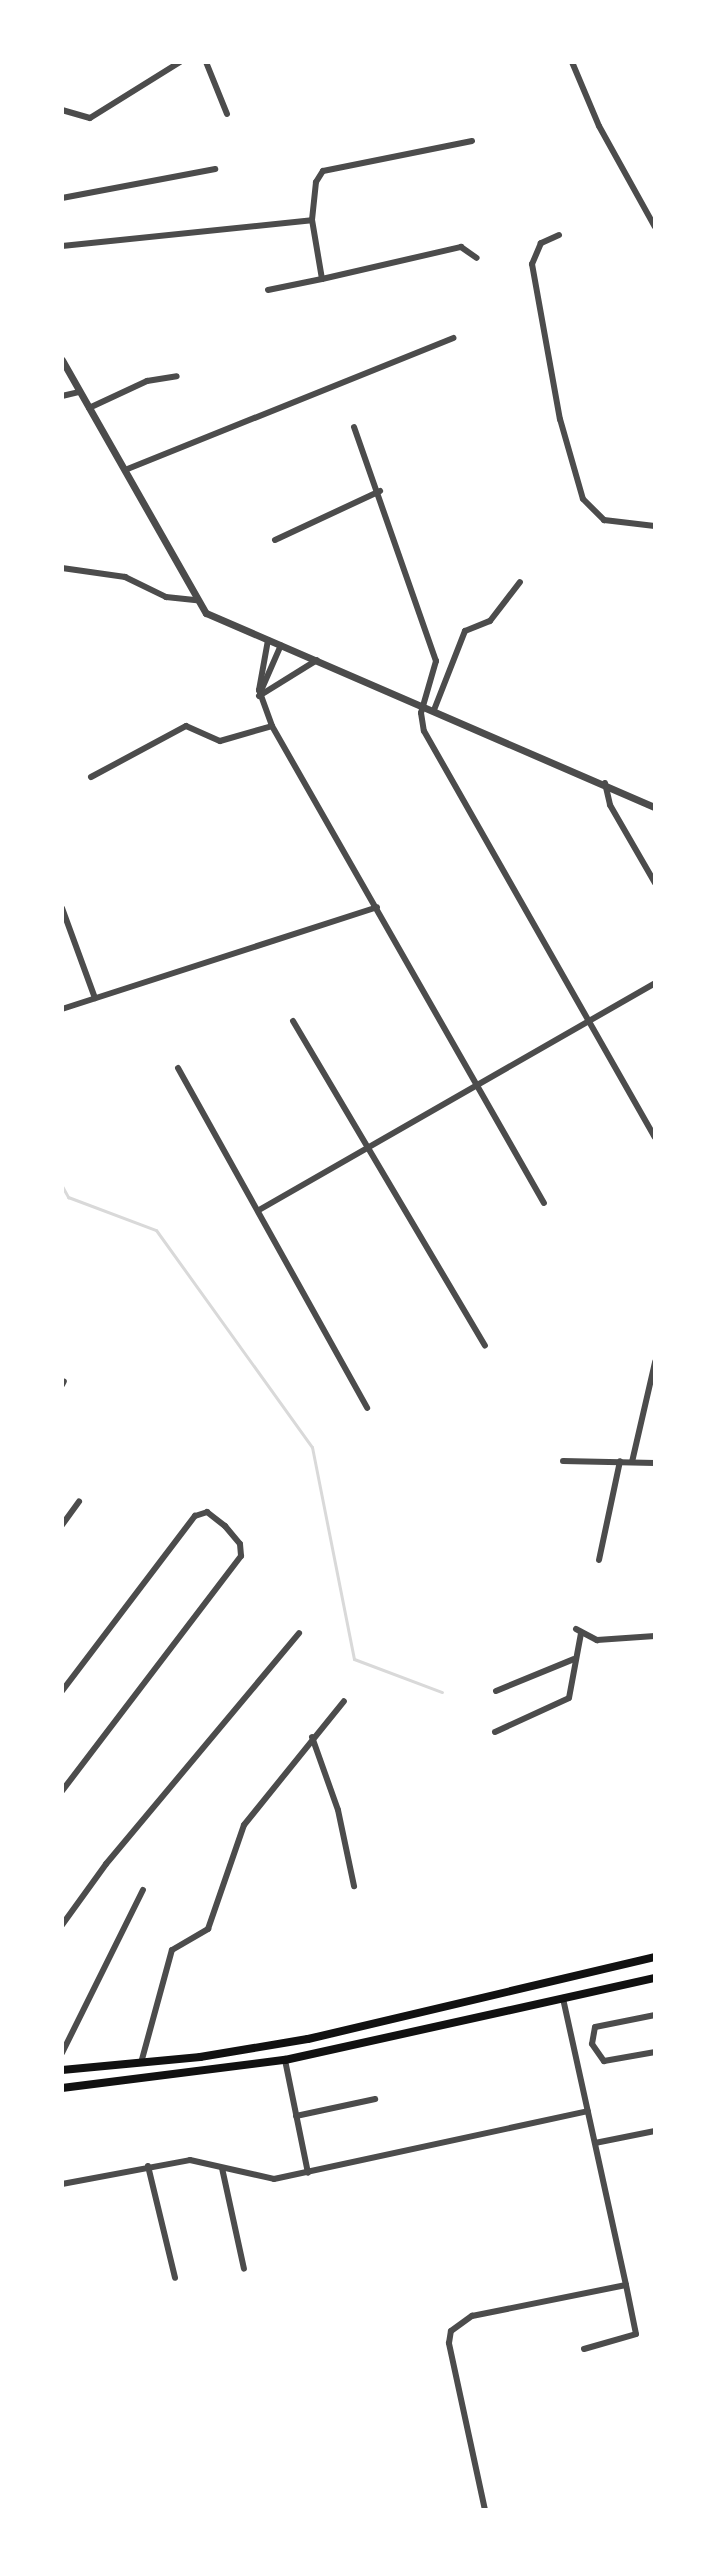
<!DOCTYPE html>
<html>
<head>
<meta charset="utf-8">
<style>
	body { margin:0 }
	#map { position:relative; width:717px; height:2572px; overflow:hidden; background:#fff; font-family:Roboto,sans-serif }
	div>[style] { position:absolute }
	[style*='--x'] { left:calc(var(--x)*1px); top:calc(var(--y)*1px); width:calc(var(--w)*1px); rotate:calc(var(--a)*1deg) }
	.stream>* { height:3px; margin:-1.5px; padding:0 1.5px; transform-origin:1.5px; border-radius:1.5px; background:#d9d9d9 }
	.minor>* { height:6px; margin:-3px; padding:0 3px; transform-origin:3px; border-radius:3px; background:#4c4c4c }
	.tertiary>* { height:7px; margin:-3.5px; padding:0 3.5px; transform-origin:3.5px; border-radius:3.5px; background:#4c4c4c }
	.secondary>* { height:8px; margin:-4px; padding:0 4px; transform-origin:4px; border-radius:4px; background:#111 }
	span { translate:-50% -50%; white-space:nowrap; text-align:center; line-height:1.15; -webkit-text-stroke:6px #fff; paint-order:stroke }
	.frame { position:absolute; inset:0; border:64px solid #fff; pointer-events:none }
</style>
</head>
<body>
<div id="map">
	<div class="stream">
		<div style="--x:62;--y:1186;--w:13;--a:61"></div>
		<div style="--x:68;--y:1197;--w:94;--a:20.6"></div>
		<div style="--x:156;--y:1230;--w:267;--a:54.3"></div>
		<div style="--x:312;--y:1447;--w:216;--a:78.8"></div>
		<div style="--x:354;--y:1659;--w:94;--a:20.6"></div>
	</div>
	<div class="minor">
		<div style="--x:206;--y:62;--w:56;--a:68"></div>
		<div style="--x:572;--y:62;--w:69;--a:67.1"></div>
		<div style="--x:599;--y:126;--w:115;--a:61"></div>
		<div style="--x:62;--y:110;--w:29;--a:16"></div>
		<div style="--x:90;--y:118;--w:106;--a:-31.9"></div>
		<div style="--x:62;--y:198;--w:156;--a:-10.7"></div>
		<div style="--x:559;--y:235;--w:20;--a:156"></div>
		<div style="--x:541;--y:243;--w:23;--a:113"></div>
		<div style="--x:532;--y:264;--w:158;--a:79.8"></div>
		<div style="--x:560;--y:419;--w:83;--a:74"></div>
		<div style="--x:583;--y:499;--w:30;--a:45"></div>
		<div style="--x:604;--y:520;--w:51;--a:6.7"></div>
		<div style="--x:62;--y:246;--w:251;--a:-5.9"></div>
		<div style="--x:312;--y:220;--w:38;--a:-84"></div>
		<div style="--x:316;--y:182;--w:13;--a:-58"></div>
		<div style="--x:323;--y:171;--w:152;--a:-11.4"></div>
		<div style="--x:322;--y:279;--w:143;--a:-13"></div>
		<div style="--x:461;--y:247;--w:19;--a:35"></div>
		<div style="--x:268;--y:290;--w:55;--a:-11.5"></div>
		<div style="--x:322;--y:279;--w:60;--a:-99.6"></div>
		<div style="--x:62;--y:396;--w:18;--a:-13"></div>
		<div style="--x:89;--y:408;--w:64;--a:-25"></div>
		<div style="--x:147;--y:381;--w:30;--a:-9"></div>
		<div style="--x:354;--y:427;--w:248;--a:70.7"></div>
		<div style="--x:436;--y:661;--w:54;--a:106.1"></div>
		<div style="--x:421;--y:713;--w:18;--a:81"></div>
		<div style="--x:424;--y:731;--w:467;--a:60.4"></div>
		<div style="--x:125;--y:470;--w:354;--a:-21.9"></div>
		<div style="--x:275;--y:540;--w:116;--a:-25"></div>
		<div style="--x:62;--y:568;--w:64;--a:8.1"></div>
		<div style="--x:125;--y:577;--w:46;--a:26"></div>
		<div style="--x:166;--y:597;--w:31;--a:6"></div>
		<div style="--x:268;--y:640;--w:51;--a:100.2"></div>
		<div style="--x:259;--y:690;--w:38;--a:70"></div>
		<div style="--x:272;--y:726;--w:549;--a:60.31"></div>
		<div style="--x:260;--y:693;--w:52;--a:-66.4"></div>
		<div style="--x:259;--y:696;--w:68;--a:-31.8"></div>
		<div style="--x:434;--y:710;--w:85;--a:-68.6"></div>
		<div style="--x:465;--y:631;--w:27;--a:-22"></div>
		<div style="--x:490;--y:621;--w:49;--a:-52.4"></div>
		<div style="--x:91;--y:777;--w:108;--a:-28.2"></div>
		<div style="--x:186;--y:726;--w:37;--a:24"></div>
		<div style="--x:220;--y:741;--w:54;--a:-16.1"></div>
		<div style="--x:605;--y:783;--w:23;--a:77"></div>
		<div style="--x:610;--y:805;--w:90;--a:60"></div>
		<div style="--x:62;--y:908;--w:96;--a:69.9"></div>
		<div style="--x:62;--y:1009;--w:331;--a:-17.9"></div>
		<div style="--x:293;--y:1021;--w:377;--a:59.4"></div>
		<div style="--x:178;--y:1068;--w:389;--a:60.9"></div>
		<div style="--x:259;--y:1210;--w:456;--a:-29.8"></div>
		<div style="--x:62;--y:1385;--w:4;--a:-63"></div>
		<div style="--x:563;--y:1461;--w:92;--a:1.2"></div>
		<div style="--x:632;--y:1462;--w:103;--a:-77"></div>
		<div style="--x:62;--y:1525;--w:29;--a:-54"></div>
		<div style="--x:599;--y:1560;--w:101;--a:-78"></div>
		<div style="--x:576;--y:1629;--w:24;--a:28"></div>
		<div style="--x:597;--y:1640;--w:58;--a:-3.9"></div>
		<div style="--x:62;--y:1691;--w:220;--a:-52.8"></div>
		<div style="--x:195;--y:1516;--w:13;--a:-18"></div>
		<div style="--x:207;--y:1512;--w:23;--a:38"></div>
		<div style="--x:225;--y:1526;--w:23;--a:50"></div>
		<div style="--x:240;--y:1544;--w:12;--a:85"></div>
		<div style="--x:241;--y:1556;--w:295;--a:127.3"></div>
		<div style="--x:496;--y:1691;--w:84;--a:-22.3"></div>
		<div style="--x:495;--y:1732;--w:81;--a:-24.7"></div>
		<div style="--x:569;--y:1698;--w:66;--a:-79.5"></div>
		<div style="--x:312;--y:1737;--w:77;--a:70.4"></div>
		<div style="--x:338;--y:1810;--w:78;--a:78.1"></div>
		<div style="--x:62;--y:1925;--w:75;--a:-54.2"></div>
		<div style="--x:106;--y:1864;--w:301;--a:-50.1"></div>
		<div style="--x:655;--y:2015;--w:61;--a:168.7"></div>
		<div style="--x:595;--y:2027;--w:17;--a:100"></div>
		<div style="--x:592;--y:2044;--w:21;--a:55"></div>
		<div style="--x:604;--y:2061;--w:52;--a:-10"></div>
		<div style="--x:62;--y:2053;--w:182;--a:-63.6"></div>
		<div style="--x:285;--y:2060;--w:115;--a:78.5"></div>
		<div style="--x:141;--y:2063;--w:117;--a:-74.7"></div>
		<div style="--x:172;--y:1950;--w:42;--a:-30.3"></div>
		<div style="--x:208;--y:1929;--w:110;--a:-70.9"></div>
		<div style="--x:244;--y:1825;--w:159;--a:-51.1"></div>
		<div style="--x:296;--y:2116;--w:81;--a:-12.1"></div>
		<div style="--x:595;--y:2143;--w:61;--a:-11.3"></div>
		<div style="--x:148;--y:2166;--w:115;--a:76.4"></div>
		<div style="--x:222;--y:2168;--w:103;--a:77.7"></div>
		<div style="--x:62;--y:2184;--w:130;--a:-10.6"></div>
		<div style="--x:190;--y:2160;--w:86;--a:12.7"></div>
		<div style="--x:274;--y:2179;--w:321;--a:-12.2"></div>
		<div style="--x:584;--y:2349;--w:54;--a:-16.1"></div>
		<div style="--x:636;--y:2334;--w:50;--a:-101.5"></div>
		<div style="--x:485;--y:2510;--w:171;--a:-102.2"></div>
		<div style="--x:449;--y:2343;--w:12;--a:-81"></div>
		<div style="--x:451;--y:2331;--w:26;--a:-36"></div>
		<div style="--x:472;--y:2316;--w:157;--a:-11.4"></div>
		<div style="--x:626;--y:2285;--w:294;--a:-102.4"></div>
	</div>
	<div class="tertiary">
		<div style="--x:62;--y:360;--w:291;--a:60.4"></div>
		<div style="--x:206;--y:613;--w:489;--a:23.4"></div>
	</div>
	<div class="secondary">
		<div style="--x:62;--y:2070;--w:139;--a:-5.4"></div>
		<div style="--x:200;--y:2057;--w:109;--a:-9.5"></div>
		<div style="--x:308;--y:2039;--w:357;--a:-13.3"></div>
		<div style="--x:62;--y:2088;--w:225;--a:-7.2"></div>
		<div style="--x:285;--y:2060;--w:379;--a:-12.5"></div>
	</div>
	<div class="frame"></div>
</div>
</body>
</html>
